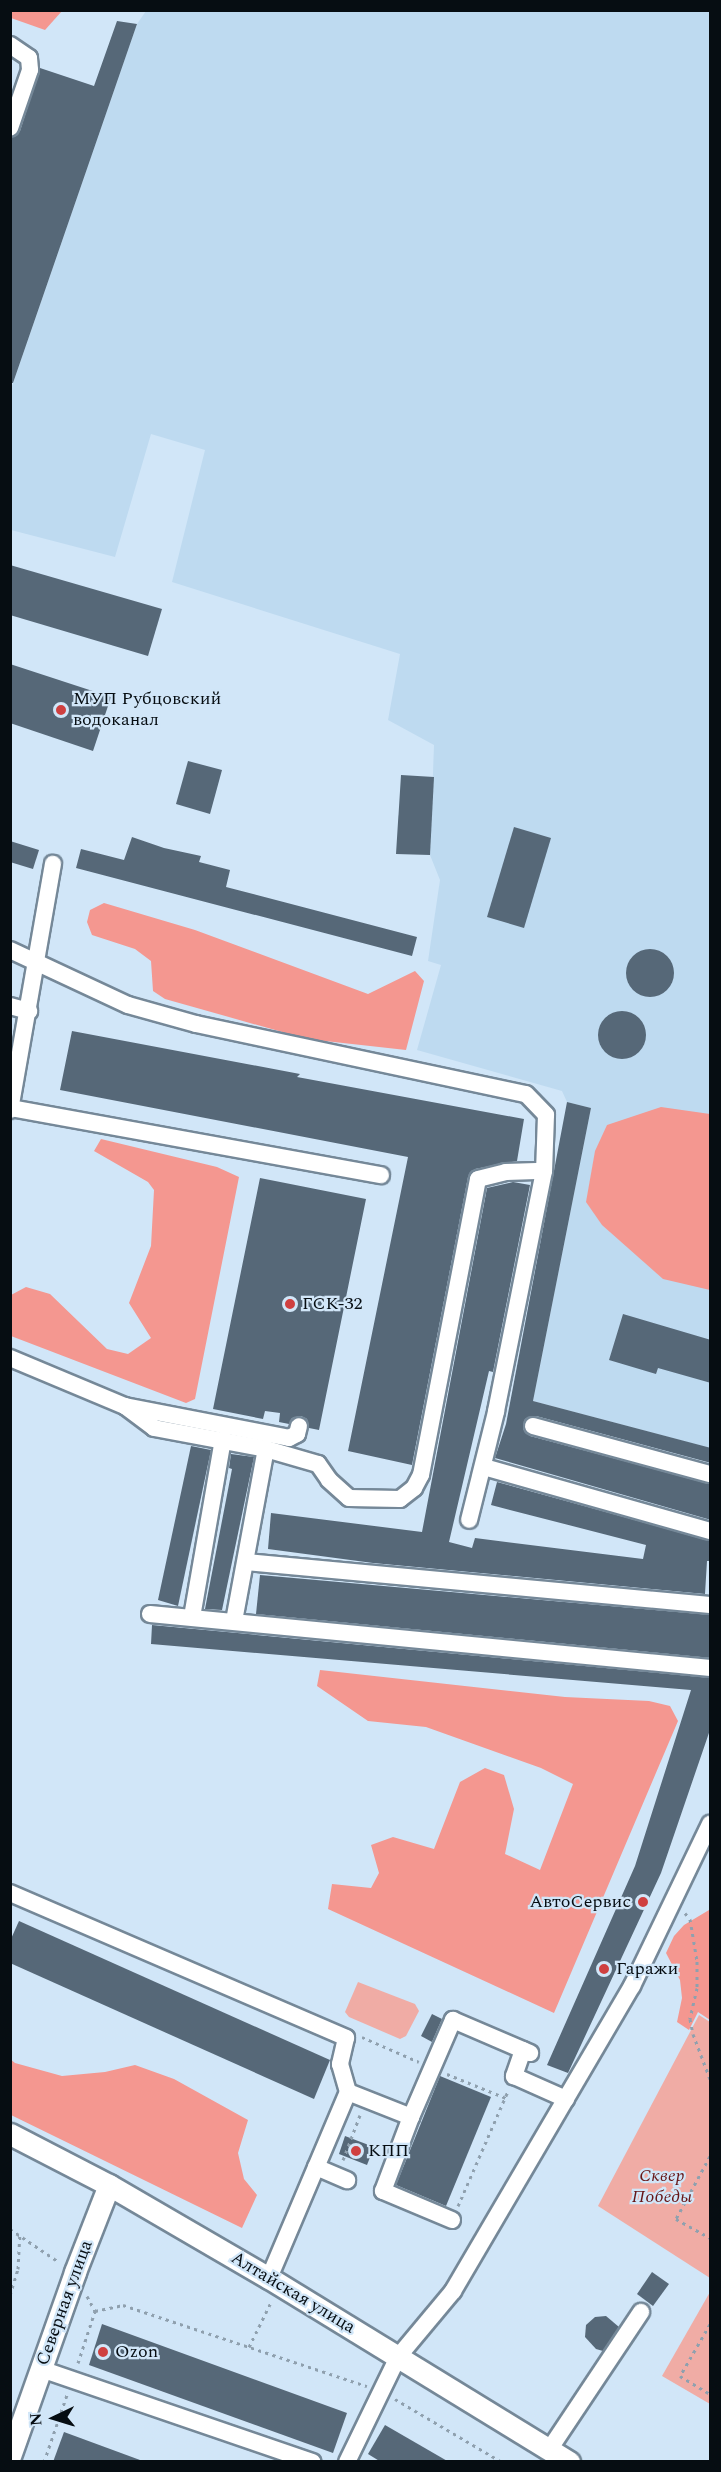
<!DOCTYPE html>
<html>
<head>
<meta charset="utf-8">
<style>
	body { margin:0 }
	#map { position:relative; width:721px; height:2472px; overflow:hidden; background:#d1e6f8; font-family:Spectral,serif }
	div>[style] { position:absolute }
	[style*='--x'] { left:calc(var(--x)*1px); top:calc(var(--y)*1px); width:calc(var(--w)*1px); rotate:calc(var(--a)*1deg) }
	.built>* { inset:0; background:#bedaf0 }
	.green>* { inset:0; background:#f0aca5 }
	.forest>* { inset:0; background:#f49790 }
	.building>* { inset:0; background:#566878 }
	.round { border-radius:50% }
	.path>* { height:3px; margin-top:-1.5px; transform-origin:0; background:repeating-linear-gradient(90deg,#8fa0ae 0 3px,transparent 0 7.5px) }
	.roads { filter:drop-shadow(2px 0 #758898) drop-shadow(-2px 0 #758898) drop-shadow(0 2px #758898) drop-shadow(0 -2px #758898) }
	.minor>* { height:16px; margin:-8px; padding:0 8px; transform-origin:8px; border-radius:8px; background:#fff }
	.major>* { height:21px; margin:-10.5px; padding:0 10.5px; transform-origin:10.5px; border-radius:10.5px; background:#fff }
	.dots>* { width:16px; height:16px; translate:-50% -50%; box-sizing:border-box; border:3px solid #d1e6f8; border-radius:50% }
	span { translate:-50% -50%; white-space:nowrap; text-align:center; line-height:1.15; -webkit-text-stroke:4.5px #d1e6f8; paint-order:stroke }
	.poi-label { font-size:18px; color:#060d12 }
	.left { translate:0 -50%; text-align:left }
	.right { translate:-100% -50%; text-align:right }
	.park-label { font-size:18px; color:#661516; font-style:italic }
	.street-label { font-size:18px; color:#060d12 }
	.frame { position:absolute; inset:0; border:12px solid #060d12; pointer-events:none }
	.north { position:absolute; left:24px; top:2388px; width:60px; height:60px; -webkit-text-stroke:4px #d1e6f8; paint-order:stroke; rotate:266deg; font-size:16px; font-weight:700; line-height:24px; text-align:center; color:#060d12 }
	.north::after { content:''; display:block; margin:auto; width:21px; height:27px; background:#060d12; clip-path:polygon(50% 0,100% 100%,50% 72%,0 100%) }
</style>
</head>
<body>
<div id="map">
	<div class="built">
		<div style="clip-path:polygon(146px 11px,710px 11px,710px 1448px,533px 1401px,591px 1108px,567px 1102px,562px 1091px,417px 1050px,441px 965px,428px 961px,440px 880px,430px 855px,434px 745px,388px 720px,400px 654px,172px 582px,205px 450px,151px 434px,115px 557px,11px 530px,11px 389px,137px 24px)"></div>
	</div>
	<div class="green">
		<div style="clip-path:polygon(358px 1982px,415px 2004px,419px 2011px,406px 2036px,400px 2039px,349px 2017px,345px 2012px)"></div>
		<div style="clip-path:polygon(699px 2015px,710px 2022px,710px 2278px,598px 2206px)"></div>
		<div style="clip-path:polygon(710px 2292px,710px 2404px,662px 2376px)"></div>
	</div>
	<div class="forest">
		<div style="clip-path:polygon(10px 11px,11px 10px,62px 11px,45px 30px,11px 18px)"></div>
		<div style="clip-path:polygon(104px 903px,195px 930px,368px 994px,415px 971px,424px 981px,406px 1050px,307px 1039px,165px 999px,153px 991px,151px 961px,135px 949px,92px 935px,87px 922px,90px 910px)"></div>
		<div style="clip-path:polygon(661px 1107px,710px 1114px,710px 1290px,663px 1279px,602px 1225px,586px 1202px,595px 1151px,607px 1125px)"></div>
		<div style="clip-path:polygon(101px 1139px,217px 1167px,239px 1177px,195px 1399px,186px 1403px,11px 1336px,11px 1295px,26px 1287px,50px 1294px,107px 1349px,128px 1354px,151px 1338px,129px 1303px,151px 1246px,154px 1190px,148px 1182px,94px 1151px)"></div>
		<div style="clip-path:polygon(320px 1670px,565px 1697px,649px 1701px,670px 1706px,678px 1721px,554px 2013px,328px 1909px,332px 1884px,371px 1888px,379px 1873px,371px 1845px,393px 1837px,434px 1849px,460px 1782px,485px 1768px,504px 1775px,514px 1809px,505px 1854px,540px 1870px,573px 1784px,541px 1768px,426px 1727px,368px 1721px,317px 1686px)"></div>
		<div style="clip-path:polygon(709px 1910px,710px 2020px,698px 2012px,689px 2030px,677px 2022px,682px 1998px,680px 1980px,666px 1953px,674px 1936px,684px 1925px)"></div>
		<div style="clip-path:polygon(10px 2059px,15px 2063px,62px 2076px,105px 2072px,135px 2065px,174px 2079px,248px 2120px,238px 2153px,244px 2179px,257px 2195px,242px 2228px,11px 2115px)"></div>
	</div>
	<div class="building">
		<div style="clip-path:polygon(117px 21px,137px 24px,13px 383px,10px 383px,10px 138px,20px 131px,40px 68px,94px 86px)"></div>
		<div style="clip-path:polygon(10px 565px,162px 609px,148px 656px,10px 615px)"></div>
		<div style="clip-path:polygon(10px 664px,111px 697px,93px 751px,10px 723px)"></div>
		<div style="clip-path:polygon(188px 761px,222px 770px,210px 814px,176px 804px)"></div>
		<div style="clip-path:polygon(401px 775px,434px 777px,430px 855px,396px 854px)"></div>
		<div style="clip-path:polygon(514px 827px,551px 838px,524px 928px,487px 917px)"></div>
		<div style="clip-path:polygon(132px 837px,164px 848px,201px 856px,199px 862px,230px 870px,226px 887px,417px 937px,412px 956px,76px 868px,81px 849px,124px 860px)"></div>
		<div style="clip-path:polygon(10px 841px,39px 850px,33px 869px,10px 862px)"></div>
		<div class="round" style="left:626px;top:949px;width:48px;height:48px"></div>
		<div class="round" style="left:598px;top:1011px;width:48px;height:48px"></div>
		<div style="clip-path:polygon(72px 1031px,300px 1074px,297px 1077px,524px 1119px,517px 1161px,475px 1169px,468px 1177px,412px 1465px,348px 1451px,408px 1157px,60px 1090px)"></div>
		<div style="clip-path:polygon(567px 1102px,591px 1108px,533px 1401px,711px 1448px,711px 1463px,536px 1416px,525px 1419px,523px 1429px,530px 1436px,711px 1484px,711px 1520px,495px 1458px,506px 1424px)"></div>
		<div style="clip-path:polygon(260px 1178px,366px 1199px,319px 1430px,309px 1428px,307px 1419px,301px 1416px,292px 1418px,289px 1424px,279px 1422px,280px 1413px,265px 1411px,263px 1419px,213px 1409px)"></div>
		<div style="clip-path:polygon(513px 1182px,530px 1185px,493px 1372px,489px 1371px,449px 1542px,472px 1548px,475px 1538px,643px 1559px,646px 1545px,491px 1505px,497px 1482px,711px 1541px,711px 1561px,707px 1561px,705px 1594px,373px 1563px,268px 1549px,271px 1513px,422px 1532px,487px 1188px)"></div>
		<div style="clip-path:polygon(623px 1314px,711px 1340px,711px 1383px,658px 1368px,656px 1374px,609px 1360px)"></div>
		<div style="clip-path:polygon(191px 1446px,211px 1450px,178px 1606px,158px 1600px)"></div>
		<div style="clip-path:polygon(231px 1454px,254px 1457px,222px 1610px,205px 1609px,232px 1469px,229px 1468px)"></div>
		<div style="clip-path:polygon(260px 1575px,711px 1615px,711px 1658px,256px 1614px)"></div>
		<div style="clip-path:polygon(152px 1625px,711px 1678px,711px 1727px,661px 1873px,568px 2073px,547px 2065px,635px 1866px,691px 1690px,151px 1644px)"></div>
		<div style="clip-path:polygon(19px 1921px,330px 2060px,314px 2099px,10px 1963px,10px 1941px)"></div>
		<div style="clip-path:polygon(432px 2014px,442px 2019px,432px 2042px,421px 2036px)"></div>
		<div style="clip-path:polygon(440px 2076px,491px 2097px,446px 2206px,396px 2185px)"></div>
		<div style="clip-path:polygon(345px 2136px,374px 2147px,367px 2165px,339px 2154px)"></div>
		<div style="clip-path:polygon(652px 2272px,669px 2284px,653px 2306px,637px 2294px)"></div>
		<div style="clip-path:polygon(606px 2316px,619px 2327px,603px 2351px,596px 2349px,585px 2337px,586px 2325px,595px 2317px)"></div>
		<div style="clip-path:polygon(102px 2324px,347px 2413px,333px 2453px,89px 2365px)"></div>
		<div style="clip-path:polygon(385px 2425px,449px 2462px,381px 2462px,368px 2454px)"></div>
		<div style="clip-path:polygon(64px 2432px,140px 2460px,140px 2462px,53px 2462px)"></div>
	</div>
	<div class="path">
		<div style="--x:685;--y:1913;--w:8;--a:50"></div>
		<div style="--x:690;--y:1919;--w:43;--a:80.5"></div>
		<div style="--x:697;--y:1961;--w:27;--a:90"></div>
		<div style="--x:697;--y:1988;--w:32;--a:103"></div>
		<div style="--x:690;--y:2019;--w:15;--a:79"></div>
		<div style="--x:693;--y:2034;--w:48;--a:69.3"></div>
		<div style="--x:362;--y:2037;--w:62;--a:23.7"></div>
		<div style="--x:447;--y:2074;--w:64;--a:22.1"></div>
		<div style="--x:710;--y:2156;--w:72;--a:118.4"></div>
		<div style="--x:676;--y:2219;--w:39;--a:29"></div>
		<div style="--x:343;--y:2160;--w:48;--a:-69.3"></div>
		<div style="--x:458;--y:2206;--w:125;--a:-66.5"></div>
		<div style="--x:10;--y:2229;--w:59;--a:34"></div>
		<div style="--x:10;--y:2295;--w:27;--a:-73"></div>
		<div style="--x:18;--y:2269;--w:34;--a:-87"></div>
		<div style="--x:87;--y:2296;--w:17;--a:62"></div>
		<div style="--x:710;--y:2324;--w:60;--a:120"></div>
		<div style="--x:680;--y:2376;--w:35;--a:31"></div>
		<div style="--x:249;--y:2347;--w:52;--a:-63.9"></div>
		<div style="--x:78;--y:2363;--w:55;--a:-71.9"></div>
		<div style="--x:95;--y:2311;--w:29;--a:-12"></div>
		<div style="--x:123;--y:2305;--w:257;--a:18.4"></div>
		<div style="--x:395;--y:2399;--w:124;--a:30.5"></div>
		<div style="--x:44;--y:2462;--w:71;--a:-71.1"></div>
	</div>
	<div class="roads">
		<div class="minor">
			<div style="--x:10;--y:45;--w:23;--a:34"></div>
			<div style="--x:29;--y:58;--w:12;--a:85"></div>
			<div style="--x:30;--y:70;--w:61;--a:109"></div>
			<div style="--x:10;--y:950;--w:130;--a:25"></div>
			<div style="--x:128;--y:1005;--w:71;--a:15.6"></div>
			<div style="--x:196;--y:1024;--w:337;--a:12"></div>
			<div style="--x:526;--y:1094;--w:29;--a:46"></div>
			<div style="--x:546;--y:1115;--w:56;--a:92"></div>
			<div style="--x:544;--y:1171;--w:246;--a:101.3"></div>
			<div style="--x:496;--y:1412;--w:111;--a:104"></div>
			<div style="--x:10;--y:1006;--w:20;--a:15"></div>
			<div style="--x:11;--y:1108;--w:376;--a:10.3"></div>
			<div style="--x:10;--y:1110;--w:250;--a:-80.1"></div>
			<div style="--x:10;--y:1358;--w:125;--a:22.7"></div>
			<div style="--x:125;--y:1406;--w:167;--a:11"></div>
			<div style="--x:289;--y:1438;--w:9;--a:-27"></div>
			<div style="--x:297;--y:1434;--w:8;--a:-76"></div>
			<div style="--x:125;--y:1406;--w:36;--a:37"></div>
			<div style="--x:154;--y:1428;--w:114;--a:10.6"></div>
			<div style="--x:266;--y:1449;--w:54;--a:16.1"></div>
			<div style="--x:318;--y:1464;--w:19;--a:55"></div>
			<div style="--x:329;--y:1480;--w:27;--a:42"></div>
			<div style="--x:349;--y:1498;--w:51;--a:1.1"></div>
			<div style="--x:400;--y:1499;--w:18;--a:-38"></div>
			<div style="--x:414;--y:1488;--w:15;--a:-62"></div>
			<div style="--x:421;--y:1475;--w:301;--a:-79.1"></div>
			<div style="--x:478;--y:1179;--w:29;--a:-14"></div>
			<div style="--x:506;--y:1172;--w:38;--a:-2"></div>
			<div style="--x:533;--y:1426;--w:183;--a:15.2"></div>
			<div style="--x:484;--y:1467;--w:235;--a:15.8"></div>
			<div style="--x:246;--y:1562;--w:466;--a:5.3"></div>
			<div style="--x:150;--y:1614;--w:563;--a:5.51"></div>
			<div style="--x:192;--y:1617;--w:180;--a:-80.1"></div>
			<div style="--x:234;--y:1621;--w:175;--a:-79.5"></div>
			<div style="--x:10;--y:1893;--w:366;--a:23.3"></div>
			<div style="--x:346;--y:2038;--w:27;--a:103"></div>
			<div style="--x:340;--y:2064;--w:29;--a:74"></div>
			<div style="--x:348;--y:2092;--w:202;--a:113"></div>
			<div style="--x:523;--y:2050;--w:28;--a:109"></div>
			<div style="--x:514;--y:2076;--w:57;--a:23.9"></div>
			<div style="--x:348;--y:2092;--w:68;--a:21.6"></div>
			<div style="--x:316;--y:2167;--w:34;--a:23"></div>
			<div style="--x:452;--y:2220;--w:75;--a:-157.2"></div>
			<div style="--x:383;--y:2191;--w:79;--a:-69.3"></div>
			<div style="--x:411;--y:2117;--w:106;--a:-66.6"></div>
			<div style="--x:453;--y:2020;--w:84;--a:23.2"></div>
			<div style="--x:41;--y:2369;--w:287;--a:18.9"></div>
			<div style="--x:549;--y:2450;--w:166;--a:-56.3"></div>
			<div style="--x:347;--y:2462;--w:117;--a:-64.1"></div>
			<div style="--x:398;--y:2357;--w:86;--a:-50.2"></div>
			<div style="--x:453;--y:2291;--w:354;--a:-59.6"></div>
			<div style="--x:632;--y:1986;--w:180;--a:-64.3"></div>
		</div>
		<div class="major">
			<div style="--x:10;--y:2134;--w:111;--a:27.3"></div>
			<div style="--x:109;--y:2185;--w:185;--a:30.2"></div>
			<div style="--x:269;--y:2278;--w:352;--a:31.5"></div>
			<div style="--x:10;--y:2456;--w:195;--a:-70.5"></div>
			<div style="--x:75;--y:2272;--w:93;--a:-68.7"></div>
		</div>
	</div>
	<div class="dots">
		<div style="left:61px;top:710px;background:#cf4040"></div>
		<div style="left:290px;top:1304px;background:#cf4040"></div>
		<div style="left:643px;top:1902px;background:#cf4040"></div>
		<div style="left:604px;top:1969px;background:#cf4040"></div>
		<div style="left:356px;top:2151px;background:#cf4040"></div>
		<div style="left:103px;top:2352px;background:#cf4040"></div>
	</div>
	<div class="poi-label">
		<span class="left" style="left:73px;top:710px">МУП Рубцовский<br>водоканал</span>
		<span class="left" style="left:302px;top:1304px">ГСК-32</span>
		<span class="right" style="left:631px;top:1902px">АвтоСервис</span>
		<span class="left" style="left:616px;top:1969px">Гаражи</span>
		<span class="left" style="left:368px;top:2151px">КПП</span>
		<span class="left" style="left:115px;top:2352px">Ozon</span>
	</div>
	<div class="park-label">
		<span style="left:662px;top:2187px">Сквер<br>Победы</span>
	</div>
	<div class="street-label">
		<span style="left:293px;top:2293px;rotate:31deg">Алтайская улица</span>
		<span style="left:65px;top:2303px;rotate:-70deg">Северная улица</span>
	</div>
	<div class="frame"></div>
	<div class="north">N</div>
</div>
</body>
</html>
